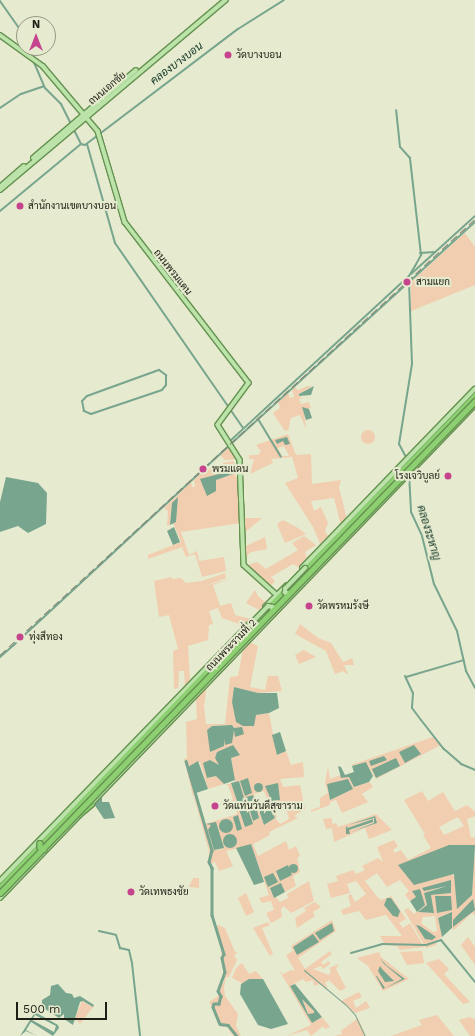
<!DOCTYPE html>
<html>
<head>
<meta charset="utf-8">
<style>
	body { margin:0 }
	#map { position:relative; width:475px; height:1036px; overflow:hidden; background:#e6eace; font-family:"Work Sans",Sarabun,sans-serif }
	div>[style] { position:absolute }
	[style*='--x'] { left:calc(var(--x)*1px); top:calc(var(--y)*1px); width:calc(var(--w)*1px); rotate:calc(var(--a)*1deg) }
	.green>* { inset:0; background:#f1ceb0 }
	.round { border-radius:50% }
	.water>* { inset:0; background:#78a58e }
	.stream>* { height:1px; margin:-0.5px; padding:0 0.5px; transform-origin:0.5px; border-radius:0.5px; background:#78a58e }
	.canal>* { height:2px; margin:-1px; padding:0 1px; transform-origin:1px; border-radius:1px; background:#78a58e }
	.river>* { height:2.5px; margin:-1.25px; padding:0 1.25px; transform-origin:1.25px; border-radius:1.25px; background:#78a58e }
	.roads { filter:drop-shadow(1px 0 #669251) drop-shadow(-1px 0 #669251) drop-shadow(0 1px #669251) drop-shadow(0 -1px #669251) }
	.major>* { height:3.5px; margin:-1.75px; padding:0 1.75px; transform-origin:1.75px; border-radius:1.75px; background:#bbe3aa }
	.highway>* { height:4.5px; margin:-2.25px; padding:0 2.25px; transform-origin:2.25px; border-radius:2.25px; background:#8dd072 }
	.rail>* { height:1px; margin-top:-0.5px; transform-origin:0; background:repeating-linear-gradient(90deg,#7f826f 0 8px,transparent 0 12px) }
	.bridges { filter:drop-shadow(1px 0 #669251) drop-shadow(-1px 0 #669251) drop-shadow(0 1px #669251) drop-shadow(0 -1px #669251) }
	.major-bridge>* { height:3.5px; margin:-1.75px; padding:0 1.75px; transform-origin:1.75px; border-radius:1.75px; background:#bbe3aa }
	.highway-bridge>* { height:4.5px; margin:-2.25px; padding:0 2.25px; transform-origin:2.25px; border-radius:2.25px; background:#8dd072 }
	.dots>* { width:11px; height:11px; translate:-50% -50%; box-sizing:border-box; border:2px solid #e6eace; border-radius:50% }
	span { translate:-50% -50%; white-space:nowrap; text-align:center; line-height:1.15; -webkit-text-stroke:4px #e6eace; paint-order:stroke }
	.poi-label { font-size:10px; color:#1e1f15 }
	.left { translate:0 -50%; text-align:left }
	.right { translate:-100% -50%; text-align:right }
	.street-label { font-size:10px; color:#1e1f15 }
	.water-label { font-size:11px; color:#0d3424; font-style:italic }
	.north { position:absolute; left:16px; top:16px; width:40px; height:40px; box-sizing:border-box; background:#e6eace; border:1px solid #969984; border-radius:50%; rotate:0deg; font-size:11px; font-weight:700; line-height:16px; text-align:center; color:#1e1f15 }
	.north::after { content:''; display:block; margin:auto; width:14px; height:18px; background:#c6448d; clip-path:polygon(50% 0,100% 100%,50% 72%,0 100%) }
	.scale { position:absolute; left:16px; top:1002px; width:91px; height:18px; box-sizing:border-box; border:2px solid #1e1f15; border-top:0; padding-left:5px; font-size:12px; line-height:14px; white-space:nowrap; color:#1e1f15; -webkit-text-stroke:3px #e6eace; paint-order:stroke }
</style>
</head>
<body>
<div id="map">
	<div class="green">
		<div style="clip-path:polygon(465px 233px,475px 247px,475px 285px,411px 311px,411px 282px)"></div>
		<div style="clip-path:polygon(308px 386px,312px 386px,299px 394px,301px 398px,312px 397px,299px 399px,301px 404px,309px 402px,311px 408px,304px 410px,306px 429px,300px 415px,291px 418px,288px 431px,284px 430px,273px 413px,280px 408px,278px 402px,288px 393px,290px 398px,294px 397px,292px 389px,294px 387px,298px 390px)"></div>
		<div class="round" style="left:361px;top:430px;width:14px;height:14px"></div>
		<div style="clip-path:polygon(evenodd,288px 434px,296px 455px,311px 454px,312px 484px,341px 480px,339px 487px,347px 519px,341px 526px,334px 498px,311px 501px,314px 511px,321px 507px,328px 523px,325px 531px,329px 538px,321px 546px,313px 527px,285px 483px,298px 478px,292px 457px,271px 459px,273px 463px,250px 474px,254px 459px,249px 459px,249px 455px,258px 455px,261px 451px,256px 445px,288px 434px,284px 446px,289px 456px,282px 456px,278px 448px,284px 446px)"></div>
		<div style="clip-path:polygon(230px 445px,239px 459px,225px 460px,220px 455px)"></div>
		<div style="clip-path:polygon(evenodd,234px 461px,235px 476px,239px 476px,241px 523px,181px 532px,189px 555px,197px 551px,199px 561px,224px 557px,226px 571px,202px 577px,195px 554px,186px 557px,182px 547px,148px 559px,148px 555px,181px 542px,173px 523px,176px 519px,172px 503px,170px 525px,167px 526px,168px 511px,164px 508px,191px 482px,192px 487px,195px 487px,194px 480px,207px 467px,209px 470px,213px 465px,215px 468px,221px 468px,224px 467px,223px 463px,234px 461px,232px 474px,216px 480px,216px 491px,207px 477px,232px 474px)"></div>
		<div style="clip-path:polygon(243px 518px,262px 518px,244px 533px)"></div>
		<div style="clip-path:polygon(283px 520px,298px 528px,306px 534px,285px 543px,277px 524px)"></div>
		<div style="clip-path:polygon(304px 536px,316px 545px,305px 552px,306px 557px,317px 550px,300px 568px,293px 564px,271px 577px,275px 581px,270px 587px,245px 566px,257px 562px,266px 569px,298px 550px,292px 543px)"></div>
		<div style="clip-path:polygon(265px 537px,267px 549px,251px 552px,244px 558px,244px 547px)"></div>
		<div style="clip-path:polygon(225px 573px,226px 578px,202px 587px,231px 578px,213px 585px,220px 606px,231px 603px,235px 615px,251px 619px,244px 626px,222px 618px,218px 608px,209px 611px,213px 624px,209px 625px,208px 640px,188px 646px,190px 682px,185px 687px,184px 671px,179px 671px,178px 694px,178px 688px,174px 689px,173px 651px,178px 649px,169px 615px,159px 617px,154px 581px,171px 577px,172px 579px,181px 578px,186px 583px,202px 581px)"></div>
		<div style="clip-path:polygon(255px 590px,258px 596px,266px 603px,259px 610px,246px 603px)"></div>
		<div style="clip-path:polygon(300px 624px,318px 638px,331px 643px,343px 662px,352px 658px,354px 665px,344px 665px,348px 674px,346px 674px,344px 671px,335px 674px,326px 651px,295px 634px)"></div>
		<div style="clip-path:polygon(evenodd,249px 642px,258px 646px,250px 687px,265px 690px,268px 676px,278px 676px,282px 691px,258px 693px,234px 687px,232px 702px,256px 715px,269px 713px,277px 755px,286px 751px,291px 765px,303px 762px,304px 777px,280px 779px,283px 787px,300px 785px,305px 809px,294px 816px,298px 818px,269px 832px,270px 835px,253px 844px,258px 856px,286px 841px,289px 850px,296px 846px,300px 856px,297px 858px,300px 872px,293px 876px,296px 886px,285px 892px,281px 883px,270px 890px,280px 902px,288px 898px,287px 894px,309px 881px,314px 901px,291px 913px,284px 906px,281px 909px,282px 917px,271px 923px,266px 913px,274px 910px,271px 901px,262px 903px,259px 898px,269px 895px,251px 845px,226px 851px,233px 866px,219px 871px,215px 862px,208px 865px,209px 851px,194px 797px,197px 796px,205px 824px,237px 814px,234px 802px,231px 800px,233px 799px,228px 785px,225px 785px,231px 783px,238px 804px,245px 802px,239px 781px,235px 783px,231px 757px,239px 755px,239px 752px,219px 765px,210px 760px,208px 778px,216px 776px,221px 779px,224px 784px,208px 789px,200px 762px,188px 767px,196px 795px,193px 796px,184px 759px,187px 758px,186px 722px,197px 719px,196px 698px,207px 685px,204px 706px,206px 724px,225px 724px,230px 677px,238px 676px,243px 649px,249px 642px,227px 725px,234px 729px,232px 740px,224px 739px,207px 730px,212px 726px,227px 725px,249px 642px,264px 791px,269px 805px,259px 808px,254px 794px,264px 791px,249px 642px,252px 795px,259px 818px,253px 821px,246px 798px,252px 795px,249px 642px,284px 801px,289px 819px,280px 824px,275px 818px,277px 817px,272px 804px,284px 801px,249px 642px,260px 813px,275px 818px,264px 825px,260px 813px,249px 642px,210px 829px,223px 849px,214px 850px,208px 830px,210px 829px,249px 642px,288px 865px,291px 875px,279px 880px,276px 871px,288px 865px)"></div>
		<div style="clip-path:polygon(304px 650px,316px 657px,299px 664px,295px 655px)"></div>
		<div style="clip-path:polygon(433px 737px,441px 745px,376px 779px,366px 762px,352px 766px,351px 765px)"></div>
		<div style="clip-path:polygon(evenodd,328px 767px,330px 779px,341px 775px,341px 778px,349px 776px,354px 787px,370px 782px,373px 787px,362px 794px,368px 802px,342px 813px,336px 800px,330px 802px,330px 805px,311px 812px,311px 810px,320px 807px,320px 798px,328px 793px,325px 783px,328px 767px,349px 781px,353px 789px,330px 800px,327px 784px,349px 781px)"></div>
		<div style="clip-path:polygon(evenodd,422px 791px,428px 801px,443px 792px,455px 811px,467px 805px,475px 812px,475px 816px,467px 819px,471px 838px,475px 837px,475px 845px,460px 845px,451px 874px,455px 877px,457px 908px,475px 856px,475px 916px,472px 913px,454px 930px,452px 928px,452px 912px,438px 918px,442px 937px,436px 941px,436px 945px,426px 948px,404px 910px,408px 908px,414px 914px,425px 905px,416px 897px,410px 901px,405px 895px,409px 891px,400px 880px,387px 887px,377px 873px,365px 881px,378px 898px,382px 900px,391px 896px,406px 919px,399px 923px,403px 928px,410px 923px,424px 947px,400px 950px,397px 946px,385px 945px,380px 936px,402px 936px,386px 915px,366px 920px,359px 911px,343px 915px,341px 910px,351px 906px,348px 896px,351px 894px,355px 902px,366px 894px,356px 881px,347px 884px,350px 893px,331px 898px,327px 884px,338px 881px,336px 876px,350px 871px,353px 870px,356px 874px,365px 870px,362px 866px,378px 858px,383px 862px,377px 847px,394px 840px,398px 846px,393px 850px,395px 853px,401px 850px,408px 860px,431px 848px,423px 835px,425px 834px,404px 800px,422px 791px,458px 817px,464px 826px,444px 835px,439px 827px,458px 817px,422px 791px,447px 885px,451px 893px,431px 895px,434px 913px,418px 912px,427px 905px,424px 893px,447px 885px,422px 791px,435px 916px,437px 931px,433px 932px,421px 923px,423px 917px,435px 916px,422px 791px,417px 925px,432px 935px,436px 937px,425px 939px,417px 925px)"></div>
		<div style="clip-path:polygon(evenodd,376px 814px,392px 830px,369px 839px,365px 828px,334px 842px,332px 828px,326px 829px,323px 819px,332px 818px,332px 824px,336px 823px,338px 827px,376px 814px,374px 816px,377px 823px,351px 833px,374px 823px,373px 818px,348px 825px,374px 816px,376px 814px,372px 819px,373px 822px,351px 830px,349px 828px,372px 819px)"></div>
		<div style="clip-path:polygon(193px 878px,199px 878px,199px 888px,189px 887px)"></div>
		<div style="clip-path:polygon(246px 893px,254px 912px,246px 916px,238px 898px)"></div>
		<div style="clip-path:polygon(315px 902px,321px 907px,313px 912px,315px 916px,297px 928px,295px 918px,306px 911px,304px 908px)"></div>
		<div style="clip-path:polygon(332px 920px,336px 931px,298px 958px,305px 969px,330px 951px,332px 954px,321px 962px,323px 965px,329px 961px,330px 964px,323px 969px,321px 966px,313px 969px,329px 975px,331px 971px,329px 968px,339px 964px,336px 969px,346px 988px,340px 991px,329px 980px,325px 983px,328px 989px,320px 984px,314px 986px,313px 980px,306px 982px,303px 979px,290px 986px,312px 1023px,322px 1017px,330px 1027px,325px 1029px,323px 1026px,311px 1036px,307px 1030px,286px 1036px,311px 1025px,279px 970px,283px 974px,291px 970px,295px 971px,286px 955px,293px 951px,291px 946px)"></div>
		<div style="clip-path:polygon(268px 922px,270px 925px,262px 928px,273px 954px,270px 956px,253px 928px)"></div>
		<div style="clip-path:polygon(218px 925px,225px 928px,235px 952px,238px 953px,234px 955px,237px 960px,229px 977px,226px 977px,224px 987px,225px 996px,238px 1014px,236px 1026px,241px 1036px,233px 1036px,227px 1027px,222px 1027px,209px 1002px,218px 996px,218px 985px,224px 983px,221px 949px,215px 928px)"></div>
		<div style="clip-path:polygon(468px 937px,475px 947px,475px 965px,461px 945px)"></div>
		<div style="clip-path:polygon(422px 951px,424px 963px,407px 965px,400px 952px)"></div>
		<div style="clip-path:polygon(379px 952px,381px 957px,409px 979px,383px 991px,368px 966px,357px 958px)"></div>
		<div style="clip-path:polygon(439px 959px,449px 969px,444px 974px,470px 1002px,463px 1004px,426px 963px)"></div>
		<div style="clip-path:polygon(242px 963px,249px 974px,256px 971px,263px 979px,253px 979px,244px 984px,232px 978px,236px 968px)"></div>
		<div style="clip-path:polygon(359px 992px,362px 997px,353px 1001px,356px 1008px,366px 1001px,370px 1008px,355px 1013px,341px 1001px)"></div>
		<div style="clip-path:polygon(302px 998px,315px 1011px,314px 1013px,308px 1014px)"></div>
		<div style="clip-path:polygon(82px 1001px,93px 1007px,80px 1024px,75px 1018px)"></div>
		<div style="clip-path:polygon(437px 1015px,454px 1036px,391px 1036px,422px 1025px,419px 1020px)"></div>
		<div style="clip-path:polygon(470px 1017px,475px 1020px,475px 1036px,470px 1036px,459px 1020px)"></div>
		<div style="clip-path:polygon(358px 1018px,366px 1036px,334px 1036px,342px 1034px,341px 1031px)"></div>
	</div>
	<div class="water">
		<div style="clip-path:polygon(314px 386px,311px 395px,299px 396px,299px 394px)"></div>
		<div style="clip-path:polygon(302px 407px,309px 409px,312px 418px,306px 420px)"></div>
		<div style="clip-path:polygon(287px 437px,290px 444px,285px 445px,283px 441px,277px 444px,275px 440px)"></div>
		<div style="clip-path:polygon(230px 471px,233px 474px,216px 480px,216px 491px,207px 496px,200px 479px)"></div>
		<div style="clip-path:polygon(6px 477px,38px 483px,47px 493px,46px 524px,28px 533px,18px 526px,0 532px,0 502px)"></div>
		<div style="clip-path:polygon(178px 497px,176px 522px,170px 525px,172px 503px)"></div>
		<div style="clip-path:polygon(174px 527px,180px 542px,173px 545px,167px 531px)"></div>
		<div style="clip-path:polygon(234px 687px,258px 693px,277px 693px,279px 708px,269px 713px,256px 715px,254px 726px,243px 726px,236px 722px,232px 702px)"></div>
		<div style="clip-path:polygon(232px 725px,234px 728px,242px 727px,244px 734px,235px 737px,234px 730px,232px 743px,225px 745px,224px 739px,224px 746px,210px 752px,207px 730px,212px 726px)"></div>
		<div style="clip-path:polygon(280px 732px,286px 751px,277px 755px,272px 735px)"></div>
		<div style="clip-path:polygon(233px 745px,240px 755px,231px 758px,235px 780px,224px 784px,216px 776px,207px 778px,203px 763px,210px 760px,219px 765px,215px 758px,217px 752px)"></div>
		<div style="clip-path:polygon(414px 745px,421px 754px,405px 763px,399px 752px)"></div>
		<div style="clip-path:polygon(384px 756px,387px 760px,371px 766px,369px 761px)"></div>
		<div style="clip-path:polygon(396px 758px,400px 766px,376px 778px,372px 769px)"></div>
		<div style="clip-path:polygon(198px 761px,208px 789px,196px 793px,188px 767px)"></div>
		<div style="clip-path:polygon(366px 762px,373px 776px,369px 782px,354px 787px,349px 777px,341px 778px,338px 766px,341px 767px,345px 775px,354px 772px,352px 766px)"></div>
		<div style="clip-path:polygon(248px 778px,252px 793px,245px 796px,240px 781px)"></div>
		<div style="clip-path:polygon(348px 779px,353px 789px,330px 800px,327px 784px)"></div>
		<div style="clip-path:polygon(239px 781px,245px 801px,238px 804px,231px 783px)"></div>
		<div class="round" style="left:253.5px;top:782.5px;width:9px;height:9px"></div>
		<div style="clip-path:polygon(278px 783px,280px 800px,272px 802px,265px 786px)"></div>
		<div style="clip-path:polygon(253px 795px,259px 818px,253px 821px,246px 797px)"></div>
		<div style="clip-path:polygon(102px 796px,102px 802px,109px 802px,115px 818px,104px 819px,94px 804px)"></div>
		<div style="clip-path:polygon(246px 803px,253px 824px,245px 827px,238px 806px)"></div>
		<div style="clip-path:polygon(269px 806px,275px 818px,264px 825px,259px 810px)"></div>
		<div style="clip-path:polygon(238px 815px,242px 829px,237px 831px,233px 817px)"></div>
		<div style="clip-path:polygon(375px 816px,377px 823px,351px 832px,374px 823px,374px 818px,348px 825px)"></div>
		<div class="round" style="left:219px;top:819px;width:14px;height:14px"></div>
		<div style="clip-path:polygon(373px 819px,373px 822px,349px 830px,350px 834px,346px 834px,346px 826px,348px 828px)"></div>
		<div style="clip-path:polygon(216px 822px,224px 848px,214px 850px,208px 830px,211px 825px,206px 824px)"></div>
		<div class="round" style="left:223px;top:834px;width:14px;height:14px"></div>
		<div style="clip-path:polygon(251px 844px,264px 882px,254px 885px,236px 848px)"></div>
		<div style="clip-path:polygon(449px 845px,475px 845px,472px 895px,457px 909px,454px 874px,414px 885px,398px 865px)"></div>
		<div class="round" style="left:288.5px;top:863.5px;width:9px;height:9px"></div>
		<div style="clip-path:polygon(288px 865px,292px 875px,280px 881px,276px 871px)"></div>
		<div style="clip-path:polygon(273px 873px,278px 882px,268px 887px,264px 877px)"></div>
		<div style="clip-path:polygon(451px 880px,451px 893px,431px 895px,434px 913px,418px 912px,427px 905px,424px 893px,447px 886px,424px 891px,422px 888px)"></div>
		<div style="clip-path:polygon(281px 883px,285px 892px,274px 898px,270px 888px)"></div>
		<div style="clip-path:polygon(420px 889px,425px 905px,417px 912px,410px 901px,416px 897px,412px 891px)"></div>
		<div style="clip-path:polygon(435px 896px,451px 896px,452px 910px,437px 913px)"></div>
		<div style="clip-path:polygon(387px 898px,391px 898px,400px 911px,398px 917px,393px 916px,384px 905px)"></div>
		<div style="clip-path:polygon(473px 899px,475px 910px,453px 927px,453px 920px)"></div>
		<div style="clip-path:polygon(452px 912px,452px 928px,442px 937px,438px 918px)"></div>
		<div style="clip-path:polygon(332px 923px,334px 931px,320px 940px,315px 933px)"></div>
		<div style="clip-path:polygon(416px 925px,420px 926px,436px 937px,432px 940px,425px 939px)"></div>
		<div style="clip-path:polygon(313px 934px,319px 942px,297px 955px,293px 947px)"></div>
		<div style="clip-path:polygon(380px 958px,386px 965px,405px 979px,383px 989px,376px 976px,377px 976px,385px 988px,402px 979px,384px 964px)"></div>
		<div style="clip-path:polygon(380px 966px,382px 969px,394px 981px,385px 982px,378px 971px)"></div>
		<div style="clip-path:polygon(249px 979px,263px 979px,288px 1024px,271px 1029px,258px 1025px,240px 994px,241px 984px)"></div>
		<div style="clip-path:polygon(58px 984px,66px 993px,72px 994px,74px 998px,80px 996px,94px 1005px,93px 1007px,83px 1001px,80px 1002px,73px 1025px,64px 1019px,64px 1014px,59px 1018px,42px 1007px,42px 1000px,50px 995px,51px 986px)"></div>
		<div style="clip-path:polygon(evenodd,295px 984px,322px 1017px,312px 1023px,290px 986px,295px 984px,302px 999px,314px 1011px,314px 1013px,308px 1014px,302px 999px)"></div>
		<div style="clip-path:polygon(evenodd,35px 1012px,58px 1025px,59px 1028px,53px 1036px,31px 1022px,26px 1030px,37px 1036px,26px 1031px,20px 1036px,35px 1012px,35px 1015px,56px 1026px,54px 1032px,32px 1020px,35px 1015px)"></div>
	</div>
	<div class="stream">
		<div style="--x:304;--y:970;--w:56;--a:39.9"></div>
		<div style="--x:347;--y:1006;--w:12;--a:48"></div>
		<div style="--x:355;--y:1015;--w:23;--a:65"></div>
	</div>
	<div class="canal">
		<div style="--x:0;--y:1;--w:33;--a:55"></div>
		<div style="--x:19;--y:28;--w:16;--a:72"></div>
		<div style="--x:27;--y:48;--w:9;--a:63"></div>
		<div style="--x:33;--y:60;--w:30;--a:67"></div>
		<div style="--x:45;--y:88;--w:23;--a:45"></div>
		<div style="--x:61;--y:104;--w:45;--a:63.4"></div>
		<div style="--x:81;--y:144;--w:4;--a:14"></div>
		<div style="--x:85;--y:145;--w:192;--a:-37.2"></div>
		<div style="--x:238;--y:29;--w:54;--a:-32.2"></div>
		<div style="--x:0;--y:108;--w:25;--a:-34"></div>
		<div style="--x:21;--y:94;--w:24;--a:-19"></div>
		<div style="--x:87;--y:144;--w:103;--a:74.2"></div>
		<div style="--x:115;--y:243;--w:225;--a:55.3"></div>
		<div style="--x:0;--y:211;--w:105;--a:-39.6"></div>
		<div style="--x:420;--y:253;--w:15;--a:-4"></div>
		<div style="--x:411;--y:274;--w:86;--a:-42.2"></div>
		<div style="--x:159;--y:370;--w:9;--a:36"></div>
		<div style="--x:166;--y:375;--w:10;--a:90"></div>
		<div style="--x:166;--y:385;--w:6;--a:129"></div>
		<div style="--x:162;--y:390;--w:75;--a:161.3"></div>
		<div style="--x:91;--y:414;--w:8;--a:-157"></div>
		<div style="--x:84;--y:411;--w:10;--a:-101"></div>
		<div style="--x:82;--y:401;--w:7;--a:-45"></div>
		<div style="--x:87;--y:396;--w:77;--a:-19.9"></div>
		<div style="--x:258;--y:419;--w:44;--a:58.8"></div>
		<div style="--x:230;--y:441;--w:243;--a:-42.7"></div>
		<div style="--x:409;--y:276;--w:12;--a:-59"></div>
		<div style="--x:415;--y:266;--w:13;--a:-61"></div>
		<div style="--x:421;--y:255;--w:98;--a:-96.5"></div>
		<div style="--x:410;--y:158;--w:15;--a:-132"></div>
		<div style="--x:400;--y:147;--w:37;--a:-96"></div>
		<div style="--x:232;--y:443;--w:328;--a:-42.3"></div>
		<div style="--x:407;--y:459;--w:17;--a:-118"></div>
		<div style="--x:399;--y:444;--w:81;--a:-80.8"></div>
		<div style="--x:412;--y:364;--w:82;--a:-92.1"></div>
		<div style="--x:409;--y:473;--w:39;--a:87"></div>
		<div style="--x:411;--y:512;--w:26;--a:65"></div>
		<div style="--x:422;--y:536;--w:49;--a:76"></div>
		<div style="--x:434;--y:584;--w:52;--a:63.9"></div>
		<div style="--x:457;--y:631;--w:41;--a:77.3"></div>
		<div style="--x:466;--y:671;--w:19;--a:62"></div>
		<div style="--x:18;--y:641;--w:289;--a:-42.8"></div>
		<div style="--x:0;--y:657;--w:21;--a:-41"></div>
		<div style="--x:405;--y:676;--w:19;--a:65"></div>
		<div style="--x:413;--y:693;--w:15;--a:94"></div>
		<div style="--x:412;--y:708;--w:15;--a:53"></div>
		<div style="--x:421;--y:720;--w:37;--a:52"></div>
		<div style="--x:444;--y:749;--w:23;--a:41"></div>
		<div style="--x:461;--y:764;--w:15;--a:23"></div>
		<div style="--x:406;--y:677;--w:60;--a:-16.3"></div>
		<div style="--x:99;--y:931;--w:17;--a:13"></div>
		<div style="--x:116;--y:935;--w:14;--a:73"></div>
		<div style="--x:120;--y:948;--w:9;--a:13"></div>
		<div style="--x:129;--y:950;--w:13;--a:77"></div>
		<div style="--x:132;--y:963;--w:73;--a:83.7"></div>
		<div style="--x:351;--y:953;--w:32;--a:-16"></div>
		<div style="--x:382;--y:944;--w:44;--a:1.3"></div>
		<div style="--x:426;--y:945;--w:16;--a:-18"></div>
		<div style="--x:441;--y:940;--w:54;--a:51"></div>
	</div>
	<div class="river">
		<div style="--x:186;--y:761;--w:93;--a:73.7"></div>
		<div style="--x:212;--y:850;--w:12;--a:104"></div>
		<div style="--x:209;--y:862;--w:7;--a:63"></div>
		<div style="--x:212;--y:868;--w:47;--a:90"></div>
		<div style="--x:212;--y:915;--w:41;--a:72.9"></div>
		<div style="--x:224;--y:954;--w:4;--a:117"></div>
		<div style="--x:222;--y:958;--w:14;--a:78"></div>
		<div style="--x:225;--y:972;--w:20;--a:110"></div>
		<div style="--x:218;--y:991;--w:6;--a:59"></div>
		<div style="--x:221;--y:996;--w:8;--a:104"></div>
		<div style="--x:219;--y:1004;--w:5;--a:180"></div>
		<div style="--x:214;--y:1004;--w:3;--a:108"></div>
		<div style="--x:213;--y:1007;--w:18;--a:68"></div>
		<div style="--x:220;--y:1024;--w:8;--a:7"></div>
		<div style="--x:228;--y:1025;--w:14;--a:51"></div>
	</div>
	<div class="roads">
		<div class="major">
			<div style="--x:0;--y:35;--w:53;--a:35.8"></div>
			<div style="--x:43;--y:66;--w:85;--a:49.8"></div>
			<div style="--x:98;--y:131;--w:95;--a:73.5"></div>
			<div style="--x:125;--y:222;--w:203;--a:52.4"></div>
			<div style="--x:249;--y:383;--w:52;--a:126.4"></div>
			<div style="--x:218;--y:425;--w:41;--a:57.8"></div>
			<div style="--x:240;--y:460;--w:105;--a:87.8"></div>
			<div style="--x:244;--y:565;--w:45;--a:42.3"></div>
			<div style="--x:33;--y:158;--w:135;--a:-40.5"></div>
			<div style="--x:1;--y:186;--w:30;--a:-41"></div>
			<div style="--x:0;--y:190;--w:295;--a:-40.1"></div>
			<div style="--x:302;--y:568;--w:249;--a:-46"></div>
			<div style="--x:265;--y:607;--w:30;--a:-45"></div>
			<div style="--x:90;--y:805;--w:555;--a:-46.09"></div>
			<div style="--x:0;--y:881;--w:361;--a:-45.9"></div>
			<div style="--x:0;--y:898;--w:115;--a:-46.1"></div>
		</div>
		<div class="highway">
			<div style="--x:304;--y:571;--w:245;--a:-45.8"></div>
			<div style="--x:267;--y:609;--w:29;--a:-46"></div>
			<div style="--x:78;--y:815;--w:17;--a:-40"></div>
			<div style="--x:0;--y:887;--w:359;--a:-46.2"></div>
		</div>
	</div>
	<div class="rail">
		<div style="--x:0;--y:655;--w:645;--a:-42.55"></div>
	</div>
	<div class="bridges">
		<div class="major-bridge">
			<div style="--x:289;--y:594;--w:4;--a:-166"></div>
			<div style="--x:285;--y:593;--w:4;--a:-90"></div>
			<div style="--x:285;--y:589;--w:29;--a:-46"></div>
			<div style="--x:245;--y:630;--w:33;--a:-46"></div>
			<div style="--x:268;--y:606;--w:5;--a:11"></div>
			<div style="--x:273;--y:607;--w:4;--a:90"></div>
		</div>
		<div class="highway-bridge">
			<div style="--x:40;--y:843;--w:4;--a:90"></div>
			<div style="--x:40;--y:847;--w:4;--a:27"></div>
			<div style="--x:0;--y:893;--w:684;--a:-46.01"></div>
		</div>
	</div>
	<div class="dots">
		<div style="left:228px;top:55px;background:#c6448d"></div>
		<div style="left:20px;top:206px;background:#c6448d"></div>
		<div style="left:407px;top:282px;background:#c6448d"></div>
		<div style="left:203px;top:469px;background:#c6448d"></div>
		<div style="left:448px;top:476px;background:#c6448d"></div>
		<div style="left:309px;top:606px;background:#c6448d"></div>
		<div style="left:20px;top:637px;background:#c6448d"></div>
		<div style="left:215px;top:806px;background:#c6448d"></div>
		<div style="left:131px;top:892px;background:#c6448d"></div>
	</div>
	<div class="poi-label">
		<span class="left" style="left:236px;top:55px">วัดบางบอน</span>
		<span class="left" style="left:28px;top:206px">สำนักงานเขตบางบอน</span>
		<span class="left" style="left:416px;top:282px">สามแยก</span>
		<span class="left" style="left:212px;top:469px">พรมแดน</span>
		<span class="right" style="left:440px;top:476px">โรงเจวิบูลย์</span>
		<span class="left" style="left:317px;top:606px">วัดพรหมรังษี</span>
		<span class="left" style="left:29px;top:637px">ทุ่งสีทอง</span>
		<span class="left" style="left:223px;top:806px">วัดแท่นวันดีสุขาราม</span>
		<span class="left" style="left:139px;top:892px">วัดเทพธงชัย</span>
	</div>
	<div class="street-label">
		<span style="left:107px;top:88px;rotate:-40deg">ถนนเอกชัย</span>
		<span style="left:173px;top:272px;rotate:52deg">ถนนพรมแดน</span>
		<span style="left:231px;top:645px;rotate:-46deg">ถนนพระรามที่ 2</span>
	</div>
	<div class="water-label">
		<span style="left:177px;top:64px;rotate:-37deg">คลองบางบอน</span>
		<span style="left:428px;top:533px;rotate:73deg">คลองระหาญ</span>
	</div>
	<div class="north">N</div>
	<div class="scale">500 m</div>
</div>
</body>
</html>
